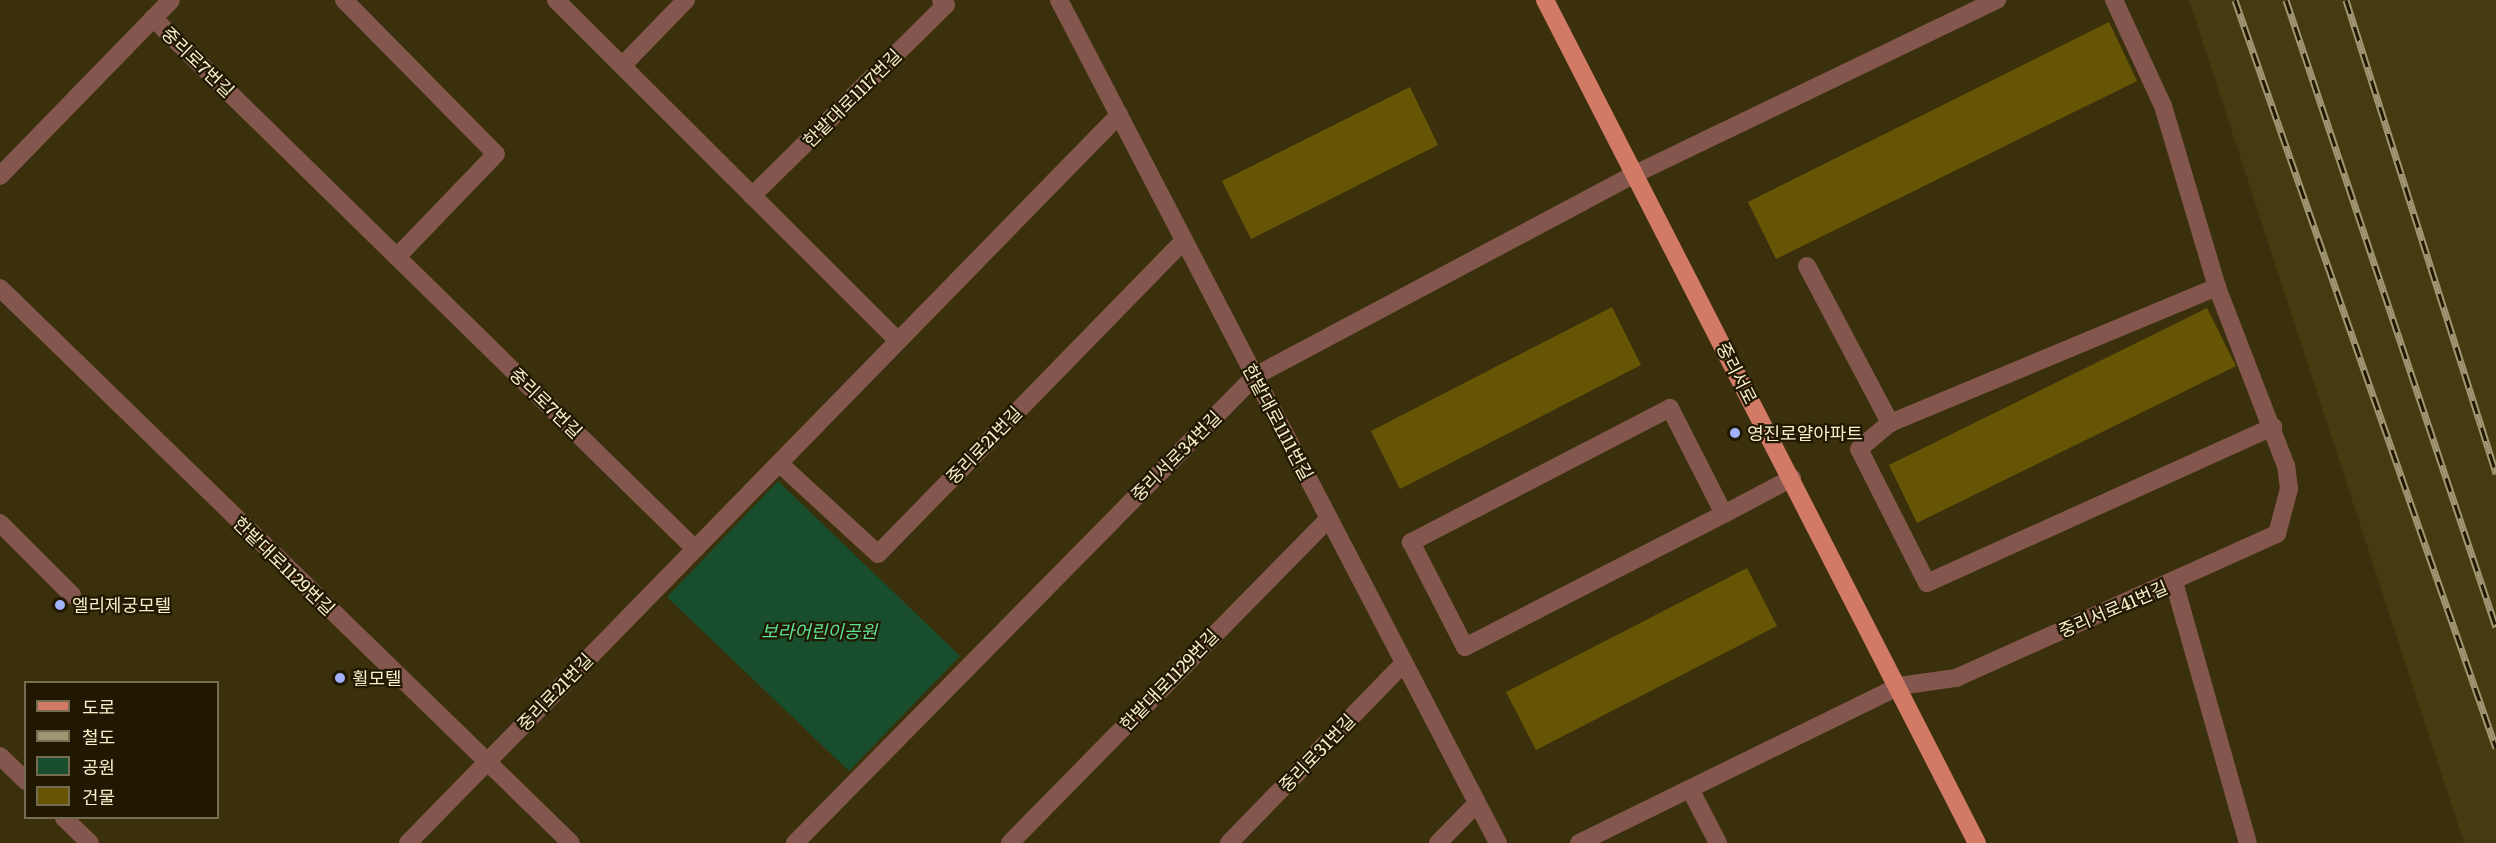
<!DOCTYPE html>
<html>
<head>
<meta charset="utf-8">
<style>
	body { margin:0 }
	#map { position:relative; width:2496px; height:843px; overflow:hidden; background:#3a300c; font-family:Literata,"Noto Sans KR",serif }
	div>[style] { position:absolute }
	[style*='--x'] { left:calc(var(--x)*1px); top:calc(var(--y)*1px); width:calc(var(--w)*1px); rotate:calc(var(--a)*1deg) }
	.built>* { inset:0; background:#463b10 }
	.green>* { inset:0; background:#184e2e }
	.building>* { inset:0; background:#675506 }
	.minor>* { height:18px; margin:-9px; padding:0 9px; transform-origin:9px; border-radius:9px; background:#83574d }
	.major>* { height:18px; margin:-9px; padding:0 9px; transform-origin:9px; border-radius:9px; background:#d27a66 }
	.rail>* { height:7px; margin-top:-3.5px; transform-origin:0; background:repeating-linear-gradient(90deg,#201800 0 14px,#a09673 0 28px); box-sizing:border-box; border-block:2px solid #a09673 }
	.dots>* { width:16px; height:16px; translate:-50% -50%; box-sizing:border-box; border:3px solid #201800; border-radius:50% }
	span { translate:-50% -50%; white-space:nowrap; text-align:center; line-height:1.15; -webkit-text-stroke:4.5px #201800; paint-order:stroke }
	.street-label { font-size:18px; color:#f6edcb }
	.poi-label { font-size:18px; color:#f6edcb }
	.left { translate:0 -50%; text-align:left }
	.park-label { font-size:18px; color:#5de392; font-style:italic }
	.legend { position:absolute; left:24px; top:681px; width:195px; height:138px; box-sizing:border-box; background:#201800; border:2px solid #766d51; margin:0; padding:8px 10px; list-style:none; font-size:18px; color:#f6edcb }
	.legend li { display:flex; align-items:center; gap:12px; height:30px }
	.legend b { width:30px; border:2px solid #766d51 }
</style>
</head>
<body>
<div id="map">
	<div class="built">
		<div style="clip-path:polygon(2189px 0,2496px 0,2496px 843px,2464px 843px)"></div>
	</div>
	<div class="green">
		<div style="clip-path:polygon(778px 481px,960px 656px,849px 771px,667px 597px)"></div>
	</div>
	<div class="building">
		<div style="clip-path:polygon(2109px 22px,2137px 81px,1776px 259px,1748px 202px)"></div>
		<div style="clip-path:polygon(1410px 87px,1438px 145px,1251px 239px,1222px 181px)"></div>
		<div style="clip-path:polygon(1612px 307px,1641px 365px,1400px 489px,1371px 431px)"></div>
		<div style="clip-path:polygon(2207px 308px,2236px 366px,1917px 523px,1889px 465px)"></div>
		<div style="clip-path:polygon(1747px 568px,1777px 626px,1536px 750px,1506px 692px)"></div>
	</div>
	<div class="minor">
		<div style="--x:344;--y:0;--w:216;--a:45.4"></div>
		<div style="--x:496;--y:154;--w:143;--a:133.9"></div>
		<div style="--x:556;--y:0;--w:483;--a:44.9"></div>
		<div style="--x:1059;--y:0;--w:950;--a:62.49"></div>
		<div style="--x:153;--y:18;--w:759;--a:44.41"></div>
		<div style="--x:622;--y:66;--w:92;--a:-45.9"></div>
		<div style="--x:0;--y:176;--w:245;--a:-45.8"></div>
		<div style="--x:752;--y:196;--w:272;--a:-44.6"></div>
		<div style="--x:946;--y:5;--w:7;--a:-135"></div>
		<div style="--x:1807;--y:266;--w:178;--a:62.1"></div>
		<div style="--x:2217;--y:287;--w:354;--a:157.4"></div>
		<div style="--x:1890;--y:423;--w:40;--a:140"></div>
		<div style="--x:1859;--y:449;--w:150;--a:63.1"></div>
		<div style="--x:1927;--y:583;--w:380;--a:-24.3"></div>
		<div style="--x:0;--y:288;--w:796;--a:44.19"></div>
		<div style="--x:779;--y:463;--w:134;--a:42.6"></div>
		<div style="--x:878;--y:554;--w:438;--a:-45.7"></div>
		<div style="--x:1724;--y:514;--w:119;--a:-117"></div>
		<div style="--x:1670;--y:408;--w:292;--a:152.6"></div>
		<div style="--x:1411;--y:542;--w:118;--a:62.8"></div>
		<div style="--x:1465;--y:647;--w:291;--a:-27.2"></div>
		<div style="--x:1724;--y:514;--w:77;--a:-27.9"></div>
		<div style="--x:0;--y:523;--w:102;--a:45"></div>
		<div style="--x:2174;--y:582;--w:271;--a:74.2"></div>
		<div style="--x:0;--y:756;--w:36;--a:44"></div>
		<div style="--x:1690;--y:789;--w:61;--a:62.6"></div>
		<div style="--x:64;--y:818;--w:36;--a:44"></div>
		<div style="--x:408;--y:843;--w:1018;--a:-45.68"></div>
		<div style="--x:795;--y:843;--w:656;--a:-45.43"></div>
		<div style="--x:1255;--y:376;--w:430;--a:-28"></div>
		<div style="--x:1635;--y:174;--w:402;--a:-25.7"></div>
		<div style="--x:1010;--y:843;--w:455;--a:-45.5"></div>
		<div style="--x:1229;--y:843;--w:251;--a:-45.8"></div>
		<div style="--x:1438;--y:843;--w:56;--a:-45.7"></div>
		<div style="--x:1579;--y:843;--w:356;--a:-26.1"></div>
		<div style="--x:1899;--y:686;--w:58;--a:-8"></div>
		<div style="--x:1956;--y:678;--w:352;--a:-24.2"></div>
		<div style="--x:2277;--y:534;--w:47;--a:-75.1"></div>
		<div style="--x:2289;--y:489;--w:23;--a:-97"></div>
		<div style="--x:2286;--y:466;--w:192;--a:-111.1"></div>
		<div style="--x:2217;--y:287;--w:189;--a:-106.6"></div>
		<div style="--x:2163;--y:106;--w:117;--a:-114.8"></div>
	</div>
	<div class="major">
		<div style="--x:1545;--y:0;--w:947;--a:62.87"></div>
	</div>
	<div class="rail">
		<div style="--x:2235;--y:0;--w:792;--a:70.76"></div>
		<div style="--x:2286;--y:0;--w:661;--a:71.48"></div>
		<div style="--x:2346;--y:0;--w:497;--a:72.4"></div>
	</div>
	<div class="dots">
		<div style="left:1735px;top:433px;background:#a2b2fd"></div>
		<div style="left:60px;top:605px;background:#a2b2fd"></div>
		<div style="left:340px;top:678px;background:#a2b2fd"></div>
	</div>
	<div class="street-label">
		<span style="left:198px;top:62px;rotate:44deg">중리로7번길</span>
		<span style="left:852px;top:98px;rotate:-45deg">한밭대로1117번길</span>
		<span style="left:1737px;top:373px;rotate:63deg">중리서로</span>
		<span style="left:546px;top:403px;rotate:44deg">중리로7번길</span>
		<span style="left:1278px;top:422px;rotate:62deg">한밭대로1111번길</span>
		<span style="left:984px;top:445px;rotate:-46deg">중리로21번길</span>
		<span style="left:1176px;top:456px;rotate:-45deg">중리서로34번길</span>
		<span style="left:284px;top:566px;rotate:44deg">한밭대로1129번길</span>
		<span style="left:2113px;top:609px;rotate:-23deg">중리서로41번길</span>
		<span style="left:1169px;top:680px;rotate:-46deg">한밭대로1129번길</span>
		<span style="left:555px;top:692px;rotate:-46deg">중리로21번길</span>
		<span style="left:1317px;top:753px;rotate:-46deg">중리로31번길</span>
	</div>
	<div class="poi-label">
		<span class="left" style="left:1747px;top:433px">영진로얄아파트</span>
		<span class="left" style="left:72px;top:605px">엘리제궁모텔</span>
		<span class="left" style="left:352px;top:678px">휠모텔</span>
	</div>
	<div class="park-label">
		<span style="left:819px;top:631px">보라어린이공원</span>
	</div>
	<ul class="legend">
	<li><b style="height:8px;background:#d27a66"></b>도로</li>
	<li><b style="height:8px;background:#a09673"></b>철도</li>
	<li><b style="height:16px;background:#184e2e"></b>공원</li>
	<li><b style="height:16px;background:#675506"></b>건물</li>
	</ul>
</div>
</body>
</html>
